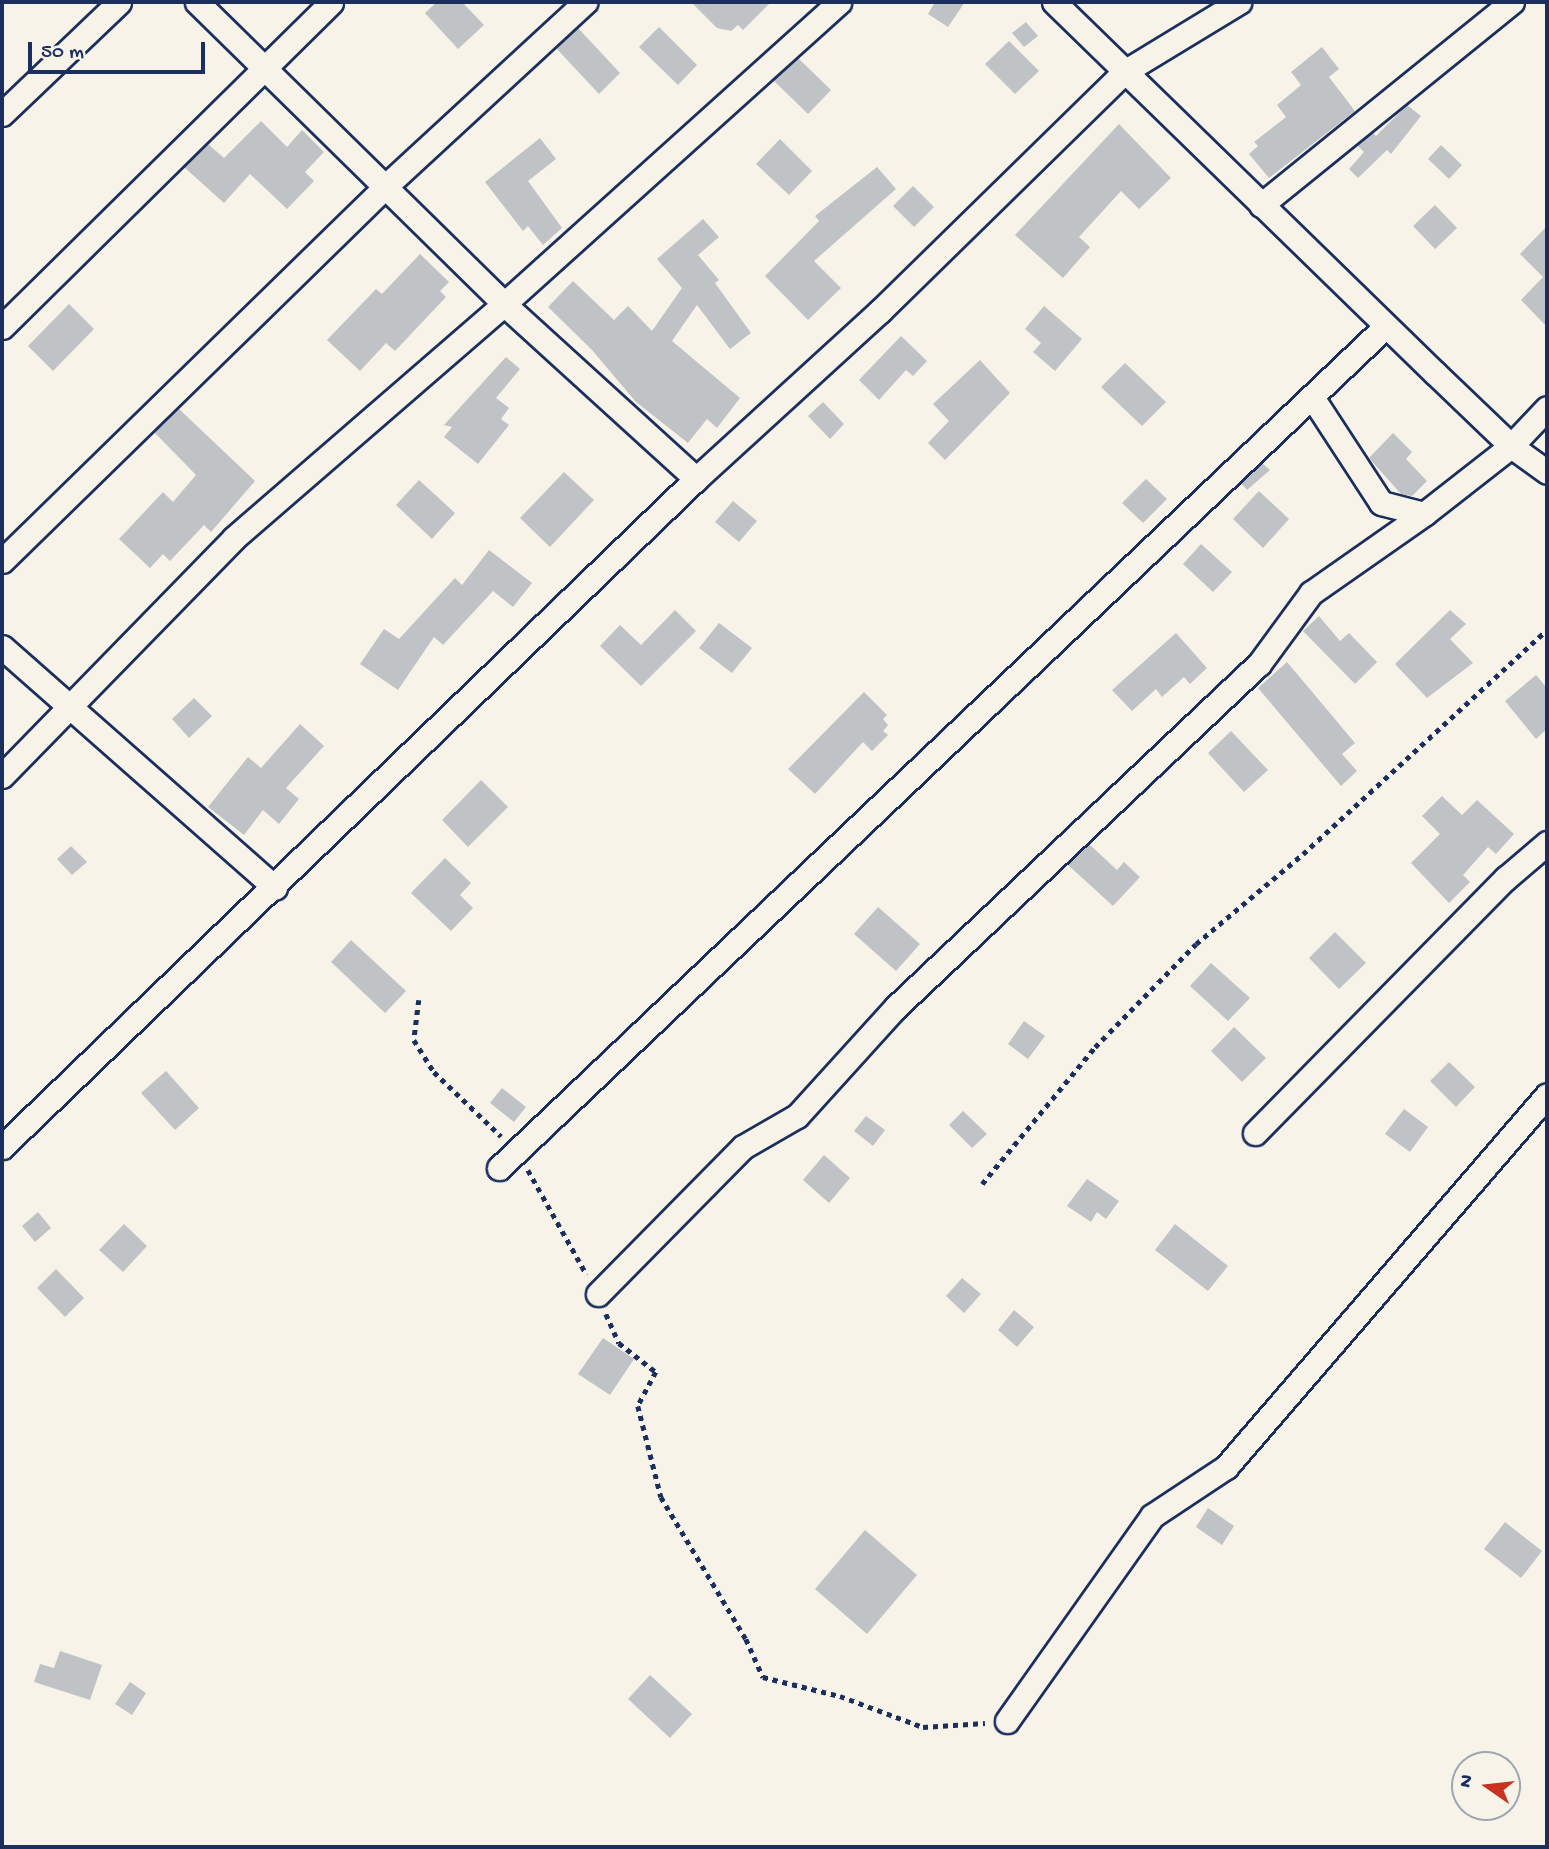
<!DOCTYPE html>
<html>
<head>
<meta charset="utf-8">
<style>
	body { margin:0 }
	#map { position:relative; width:1549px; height:1849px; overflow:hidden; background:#f7f3e8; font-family:"Gochi Hand",sans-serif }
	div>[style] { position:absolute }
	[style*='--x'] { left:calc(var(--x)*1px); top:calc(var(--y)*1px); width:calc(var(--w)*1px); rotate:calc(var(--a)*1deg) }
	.building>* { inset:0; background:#c0c3c5 }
	.path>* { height:4.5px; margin-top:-2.25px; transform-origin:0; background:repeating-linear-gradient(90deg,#1b2f5e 0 5px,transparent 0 10px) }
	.roads { filter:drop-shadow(2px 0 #1b2f5e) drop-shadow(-2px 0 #1b2f5e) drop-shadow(0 2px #1b2f5e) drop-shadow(0 -2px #1b2f5e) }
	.minor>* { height:23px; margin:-11.5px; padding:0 11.5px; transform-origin:11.5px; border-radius:11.5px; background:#f7f3e8 }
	span { translate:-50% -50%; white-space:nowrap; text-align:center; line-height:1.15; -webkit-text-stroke:6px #f7f3e8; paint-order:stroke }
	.frame { position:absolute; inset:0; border:4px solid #1b2f5e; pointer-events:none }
	.north { position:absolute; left:1451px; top:1751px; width:70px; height:70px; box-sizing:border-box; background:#f7f3e8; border:2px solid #9fa5b1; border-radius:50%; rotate:284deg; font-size:19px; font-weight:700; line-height:28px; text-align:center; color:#1b2f5e }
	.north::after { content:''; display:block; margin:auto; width:24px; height:32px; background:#c8321e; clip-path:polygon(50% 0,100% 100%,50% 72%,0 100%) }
	.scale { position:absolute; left:28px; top:42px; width:177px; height:32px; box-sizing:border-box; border:4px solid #1b2f5e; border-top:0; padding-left:9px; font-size:21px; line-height:24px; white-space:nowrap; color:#1b2f5e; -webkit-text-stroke:5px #f7f3e8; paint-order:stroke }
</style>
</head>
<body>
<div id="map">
	<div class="building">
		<div style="clip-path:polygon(437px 2px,462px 2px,484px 25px,458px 49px,425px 13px)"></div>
		<div style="clip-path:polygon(691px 2px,771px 2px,743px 30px,738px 25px,731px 31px,717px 28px)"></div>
		<div style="clip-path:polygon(935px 2px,965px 2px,948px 27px,928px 14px)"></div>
		<div style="clip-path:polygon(1026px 22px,1038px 36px,1024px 47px,1012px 33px)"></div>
		<div style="clip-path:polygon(659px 27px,697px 65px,678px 85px,639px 47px)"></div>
		<div style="clip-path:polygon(578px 28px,620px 73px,599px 94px,556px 48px)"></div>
		<div style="clip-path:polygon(1009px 41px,1039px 71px,1015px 94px,985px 64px)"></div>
		<div style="clip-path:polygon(1322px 47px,1339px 69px,1329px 77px,1355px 111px,1269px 178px,1249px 154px,1258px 146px,1254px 142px,1286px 117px,1277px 105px,1301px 85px,1291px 72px)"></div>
		<div style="clip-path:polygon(798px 58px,831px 90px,808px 114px,773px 80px)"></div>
		<div style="clip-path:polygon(1407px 105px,1421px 116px,1391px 154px,1387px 150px,1358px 178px,1349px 169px,1364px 152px,1357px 145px,1373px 133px,1376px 136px)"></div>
		<div style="clip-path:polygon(261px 121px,287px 147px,302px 130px,324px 152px,305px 172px,314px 181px,287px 209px,250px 174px,224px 203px,184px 167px,208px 144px,224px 158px)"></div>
		<div style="clip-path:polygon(1119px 124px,1171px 178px,1139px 209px,1121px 191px,1079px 237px,1090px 247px,1063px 278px,1015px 235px)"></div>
		<div style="clip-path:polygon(540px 138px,556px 159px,528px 181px,562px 228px,543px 245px,528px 226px,523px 231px,485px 182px)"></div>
		<div style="clip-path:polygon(780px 139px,812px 171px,789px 195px,756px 164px)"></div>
		<div style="clip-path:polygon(1441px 145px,1462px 165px,1449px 179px,1428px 159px)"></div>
		<div style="clip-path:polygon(877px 167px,896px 189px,814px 261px,841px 288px,808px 320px,765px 276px,819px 221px,815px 216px)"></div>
		<div style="clip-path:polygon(913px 186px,934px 207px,914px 227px,893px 206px)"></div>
		<div style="clip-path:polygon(1435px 205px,1457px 228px,1435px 249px,1413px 226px)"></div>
		<div style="clip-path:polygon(703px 219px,719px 237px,698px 255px,719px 280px,715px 283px,751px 333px,730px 349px,697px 305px,672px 341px,740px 398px,717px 428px,707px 419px,688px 443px,636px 402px,592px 350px,548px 307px,573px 281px,614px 320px,628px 306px,652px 331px,682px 288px,657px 259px)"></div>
		<div style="clip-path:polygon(1547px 226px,1547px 327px,1521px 300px,1543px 277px,1520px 254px)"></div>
		<div style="clip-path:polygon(420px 254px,449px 282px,440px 291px,446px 297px,395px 351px,386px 343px,360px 371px,327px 340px,376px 289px,382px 294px)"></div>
		<div style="clip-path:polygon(69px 304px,94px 329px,53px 371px,28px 346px)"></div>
		<div style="clip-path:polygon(1044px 306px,1082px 339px,1055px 371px,1033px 352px,1041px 343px,1025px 329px)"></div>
		<div style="clip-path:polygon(901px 336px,927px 361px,913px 376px,906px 370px,879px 400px,859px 380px)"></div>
		<div style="clip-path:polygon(506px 357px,520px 369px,496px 398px,509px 408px,501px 419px,509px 425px,478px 464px,444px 437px,452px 427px,444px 425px)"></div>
		<div style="clip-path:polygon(980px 360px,1010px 393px,945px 460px,928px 443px,949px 421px,933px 404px)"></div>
		<div style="clip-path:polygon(1125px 363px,1166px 402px,1142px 426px,1101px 387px)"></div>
		<div style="clip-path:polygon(823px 402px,844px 424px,830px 439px,808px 416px)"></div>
		<div style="clip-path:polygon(178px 408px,255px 481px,211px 532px,204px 525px,170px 561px,163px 554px,150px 568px,119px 539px,163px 492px,173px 502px,196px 475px,154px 432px)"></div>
		<div style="clip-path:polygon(1393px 433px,1412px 452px,1406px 459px,1427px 481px,1412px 496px,1401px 494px,1369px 458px)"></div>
		<div style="clip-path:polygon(1262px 463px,1270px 470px,1247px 490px,1241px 483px)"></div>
		<div style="clip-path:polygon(564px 472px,594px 500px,550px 547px,520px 518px)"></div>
		<div style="clip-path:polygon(1146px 479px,1167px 499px,1143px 523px,1122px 503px)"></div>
		<div style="clip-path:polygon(419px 480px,455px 513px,432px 539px,396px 505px)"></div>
		<div style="clip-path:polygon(1259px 491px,1289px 519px,1263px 548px,1233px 519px)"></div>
		<div style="clip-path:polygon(733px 501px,757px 521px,739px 542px,715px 522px)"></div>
		<div style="clip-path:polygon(1201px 544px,1232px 572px,1213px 592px,1183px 564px)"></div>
		<div style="clip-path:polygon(489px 550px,532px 583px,513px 607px,493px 591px,443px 645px,434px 637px,398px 690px,360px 664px,384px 629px,399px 639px,455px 578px,462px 585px)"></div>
		<div style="clip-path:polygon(675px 610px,696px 631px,641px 686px,600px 646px,620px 625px,641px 645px)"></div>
		<div style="clip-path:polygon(1450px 610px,1466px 624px,1450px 639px,1473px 663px,1427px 698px,1395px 664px)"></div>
		<div style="clip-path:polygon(1319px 616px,1340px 641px,1349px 633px,1377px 662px,1355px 684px,1303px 631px)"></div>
		<div style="clip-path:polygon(719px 623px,752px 648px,732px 673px,699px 648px)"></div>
		<div style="clip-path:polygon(1176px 633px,1207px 668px,1190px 684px,1184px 677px,1162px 697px,1156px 689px,1132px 711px,1112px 690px)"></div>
		<div style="clip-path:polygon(1287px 662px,1355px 743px,1342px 754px,1357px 771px,1341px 786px,1258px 688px)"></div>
		<div style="clip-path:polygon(1536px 675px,1547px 688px,1547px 729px,1536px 739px,1505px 701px)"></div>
		<div style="clip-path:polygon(864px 692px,887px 715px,883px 719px,888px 725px,883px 731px,888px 735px,872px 751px,863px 742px,815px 794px,788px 769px)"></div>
		<div style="clip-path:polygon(194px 698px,212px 716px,189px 738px,172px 719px)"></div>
		<div style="clip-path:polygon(300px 724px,324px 746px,286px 788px,299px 799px,279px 824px,263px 810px,244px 835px,208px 807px,248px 757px,261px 768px)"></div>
		<div style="clip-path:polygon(1231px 731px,1268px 770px,1244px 792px,1208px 753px)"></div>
		<div style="clip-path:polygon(481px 780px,508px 807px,468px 847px,442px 820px)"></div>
		<div style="clip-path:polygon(1442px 796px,1462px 815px,1477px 800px,1514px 834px,1496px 854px,1488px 847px,1463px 875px,1470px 882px,1449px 903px,1411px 863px,1440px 834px,1422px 816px)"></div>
		<div style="clip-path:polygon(1089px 844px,1117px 870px,1124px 862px,1140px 877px,1113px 906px,1067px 864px)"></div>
		<div style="clip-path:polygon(71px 846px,87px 862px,72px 875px,57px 859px)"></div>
		<div style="clip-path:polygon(445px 858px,471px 883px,460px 895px,473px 908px,451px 931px,411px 893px)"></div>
		<div style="clip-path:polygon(878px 907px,920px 944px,896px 971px,854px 934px)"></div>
		<div style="clip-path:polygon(1335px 932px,1366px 963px,1339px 989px,1309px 958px)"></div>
		<div style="clip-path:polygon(351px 940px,406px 991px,385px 1013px,331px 962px)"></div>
		<div style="clip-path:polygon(1211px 963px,1250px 998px,1228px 1021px,1190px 986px)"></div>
		<div style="clip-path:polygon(1024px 1021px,1045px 1036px,1028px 1059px,1008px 1044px)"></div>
		<div style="clip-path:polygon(1234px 1027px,1266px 1058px,1242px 1082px,1211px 1051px)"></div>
		<div style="clip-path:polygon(1449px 1062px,1475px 1087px,1456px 1107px,1430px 1081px)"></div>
		<div style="clip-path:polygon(166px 1071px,199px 1108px,175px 1130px,141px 1093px)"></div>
		<div style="clip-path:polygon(502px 1088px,526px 1107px,514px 1122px,490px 1103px)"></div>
		<div style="clip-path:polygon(1404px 1109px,1428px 1127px,1410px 1152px,1385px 1134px)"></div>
		<div style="clip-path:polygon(963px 1111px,987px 1134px,972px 1148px,949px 1125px)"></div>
		<div style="clip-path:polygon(866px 1116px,885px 1130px,873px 1146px,854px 1131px)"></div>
		<div style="clip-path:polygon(824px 1155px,850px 1178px,829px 1203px,803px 1180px)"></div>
		<div style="clip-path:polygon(1087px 1179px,1119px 1201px,1106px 1219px,1097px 1212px,1091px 1222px,1067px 1206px)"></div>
		<div style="clip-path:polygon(38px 1212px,51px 1228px,35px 1242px,22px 1226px)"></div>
		<div style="clip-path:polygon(124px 1224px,147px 1246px,123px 1272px,99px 1250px)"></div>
		<div style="clip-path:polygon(1175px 1224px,1228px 1266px,1208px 1291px,1155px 1250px)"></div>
		<div style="clip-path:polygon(56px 1269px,84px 1298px,65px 1317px,37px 1288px)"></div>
		<div style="clip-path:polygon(962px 1278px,981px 1294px,964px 1313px,946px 1296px)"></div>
		<div style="clip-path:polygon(1014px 1310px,1034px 1327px,1017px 1347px,998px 1330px)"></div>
		<div style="clip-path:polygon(603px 1338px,634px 1359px,610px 1395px,578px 1374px)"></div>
		<div style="clip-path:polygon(1208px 1508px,1234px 1526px,1222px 1545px,1196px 1527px)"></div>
		<div style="clip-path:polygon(1505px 1522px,1542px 1551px,1521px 1578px,1484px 1549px)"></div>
		<div style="clip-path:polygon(865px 1530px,917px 1575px,867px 1634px,815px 1589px)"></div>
		<div style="clip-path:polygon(60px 1651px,102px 1665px,90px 1700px,34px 1682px,40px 1664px,54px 1668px)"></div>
		<div style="clip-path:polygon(650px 1675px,692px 1714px,670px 1738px,628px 1699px)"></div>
		<div style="clip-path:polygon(130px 1682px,146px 1693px,132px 1715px,115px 1704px)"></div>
	</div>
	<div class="path">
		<div style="--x:419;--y:1000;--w:40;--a:97.1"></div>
		<div style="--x:414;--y:1040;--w:38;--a:58"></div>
		<div style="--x:434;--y:1072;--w:93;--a:43.7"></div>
		<div style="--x:528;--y:1170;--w:120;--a:60.7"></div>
		<div style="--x:982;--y:1184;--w:178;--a:-50.5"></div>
		<div style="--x:1095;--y:1047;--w:144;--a:-45.6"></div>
		<div style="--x:1196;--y:944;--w:140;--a:-40.1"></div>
		<div style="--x:1303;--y:854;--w:331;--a:-42.6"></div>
		<div style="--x:606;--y:1314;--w:32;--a:66"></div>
		<div style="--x:619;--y:1343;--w:47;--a:38.1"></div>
		<div style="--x:656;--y:1372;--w:38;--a:118"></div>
		<div style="--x:638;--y:1406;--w:94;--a:75.8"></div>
		<div style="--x:661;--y:1497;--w:165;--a:59.1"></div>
		<div style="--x:746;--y:1639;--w:42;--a:65.9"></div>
		<div style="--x:763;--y:1677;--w:79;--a:13.9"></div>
		<div style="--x:840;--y:1696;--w:89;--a:20.5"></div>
		<div style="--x:923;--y:1727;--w:62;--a:-3.7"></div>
	</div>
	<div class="roads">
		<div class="minor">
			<div style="--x:197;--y:2;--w:431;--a:44.5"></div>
			<div style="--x:504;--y:304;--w:260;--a:42.3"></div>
			<div style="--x:1054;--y:2;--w:532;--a:44.24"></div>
			<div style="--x:1435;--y:373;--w:105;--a:43.8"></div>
			<div style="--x:1511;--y:446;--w:44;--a:35.8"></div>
			<div style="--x:2;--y:114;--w:162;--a:-43.7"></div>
			<div style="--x:1261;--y:205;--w:323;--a:-39"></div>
			<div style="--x:2;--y:327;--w:462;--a:-44.6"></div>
			<div style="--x:1312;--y:397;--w:126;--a:56.9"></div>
			<div style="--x:1381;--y:503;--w:44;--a:14.3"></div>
			<div style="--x:1424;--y:514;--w:110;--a:-38"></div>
			<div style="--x:1511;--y:446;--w:52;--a:-46.5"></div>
			<div style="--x:2;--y:561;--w:538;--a:-44.32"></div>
			<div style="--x:387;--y:185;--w:270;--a:-42.7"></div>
			<div style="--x:2;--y:647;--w:364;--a:41.4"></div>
			<div style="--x:2;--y:776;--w:332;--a:-45.7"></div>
			<div style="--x:234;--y:538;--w:357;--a:-40.9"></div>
			<div style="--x:504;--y:304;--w:451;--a:-42"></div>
			<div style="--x:1255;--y:1133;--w:358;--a:-45.5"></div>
			<div style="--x:1506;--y:878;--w:54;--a:-40.5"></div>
			<div style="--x:2;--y:1147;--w:963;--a:-43.91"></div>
			<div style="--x:696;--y:479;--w:249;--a:-42.4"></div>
			<div style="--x:880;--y:311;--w:342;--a:-44.4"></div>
			<div style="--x:1124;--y:72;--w:135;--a:-31.3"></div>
			<div style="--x:499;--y:1168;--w:1223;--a:-43.51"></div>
			<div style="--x:598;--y:1294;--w:206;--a:-45.4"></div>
			<div style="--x:743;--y:1147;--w:62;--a:-29.9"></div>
			<div style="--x:797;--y:1116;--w:147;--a:-47.8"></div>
			<div style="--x:896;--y:1007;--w:499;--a:-43.4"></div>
			<div style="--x:1259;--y:664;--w:88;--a:-53.8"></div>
			<div style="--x:1311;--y:593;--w:138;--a:-35"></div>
			<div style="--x:1007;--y:1721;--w:251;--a:-54.7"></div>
			<div style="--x:1152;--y:1516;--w:89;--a:-33.5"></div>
			<div style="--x:1226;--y:1467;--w:491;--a:-49.2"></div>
		</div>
	</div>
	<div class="frame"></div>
	<div class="north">N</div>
	<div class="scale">50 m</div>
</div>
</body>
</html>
